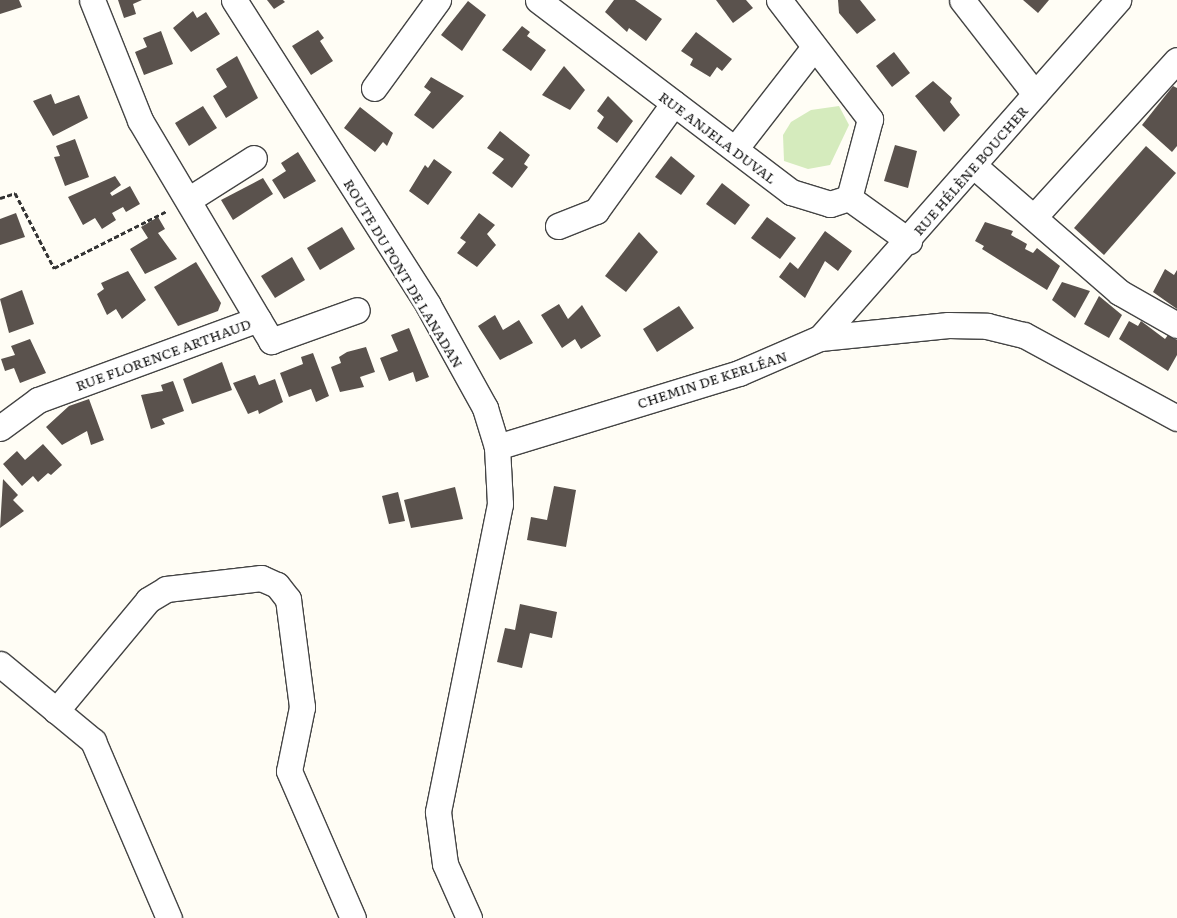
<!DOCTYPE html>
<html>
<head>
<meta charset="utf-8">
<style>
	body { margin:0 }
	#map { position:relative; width:1177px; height:918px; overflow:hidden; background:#fffdf5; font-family:Literata,serif }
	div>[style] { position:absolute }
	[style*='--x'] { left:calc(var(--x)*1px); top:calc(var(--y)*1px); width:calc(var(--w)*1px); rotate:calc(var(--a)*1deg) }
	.green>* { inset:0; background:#d5ebbd }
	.building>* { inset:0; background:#5a524d }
	.path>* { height:3px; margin-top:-1.5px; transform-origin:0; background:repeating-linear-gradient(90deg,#333 0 5px,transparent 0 7.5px) }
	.roads { filter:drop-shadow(1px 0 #444) drop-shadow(-1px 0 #444) drop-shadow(0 1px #444) drop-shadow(0 -1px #444) }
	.street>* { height:25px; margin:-12.5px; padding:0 12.5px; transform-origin:12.5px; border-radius:12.5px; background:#fff }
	span { translate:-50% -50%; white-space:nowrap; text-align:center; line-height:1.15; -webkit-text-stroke:5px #fff; paint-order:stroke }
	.street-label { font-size:14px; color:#111 }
</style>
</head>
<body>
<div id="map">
	<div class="green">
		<div style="clip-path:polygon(839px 106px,849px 125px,830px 165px,808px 169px,784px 161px,783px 135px,791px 122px,811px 110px)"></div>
	</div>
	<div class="building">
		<div style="clip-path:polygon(0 0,19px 0,22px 7px,0 14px)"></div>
		<div style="clip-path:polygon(118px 0,142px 0,133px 4px,136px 14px,124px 18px)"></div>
		<div style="clip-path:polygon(267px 0,283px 0,285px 2px,274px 9px)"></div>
		<div style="clip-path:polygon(614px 0,635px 0,662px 19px,646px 41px,629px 28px,627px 32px,605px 12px)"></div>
		<div style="clip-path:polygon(716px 0,746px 0,753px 8px,733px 23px)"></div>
		<div style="clip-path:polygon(838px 0,860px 0,876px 20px,857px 34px,839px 13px)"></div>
		<div style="clip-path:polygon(1023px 0,1049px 0,1038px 13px)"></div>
		<div style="clip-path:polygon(468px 1px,486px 15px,462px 51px,441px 35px)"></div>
		<div style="clip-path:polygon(193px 11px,197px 18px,206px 12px,220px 34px,191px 52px,173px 28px)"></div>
		<div style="clip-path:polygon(522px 26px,530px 32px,527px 36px,546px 50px,531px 71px,502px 50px)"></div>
		<div style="clip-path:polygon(318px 30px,324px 38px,320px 41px,333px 61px,311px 75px,292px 46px)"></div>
		<div style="clip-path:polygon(161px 31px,173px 64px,144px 75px,135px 52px,147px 47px,143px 38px)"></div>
		<div style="clip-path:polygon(696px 32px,732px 59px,722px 71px,717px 67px,710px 77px,690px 65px,693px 59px,681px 51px)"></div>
		<div style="clip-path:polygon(894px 52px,910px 73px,892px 87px,876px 66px)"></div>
		<div style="clip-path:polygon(237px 56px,258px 98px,226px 118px,213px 96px,227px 87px,216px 69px)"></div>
		<div style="clip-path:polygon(564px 66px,585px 90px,570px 110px,542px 95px)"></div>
		<div style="clip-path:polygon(431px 77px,464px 96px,433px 129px,414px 115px,431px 92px,424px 87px)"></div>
		<div style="clip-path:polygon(933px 81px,952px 98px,950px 102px,960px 115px,944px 132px,915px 96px)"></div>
		<div style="clip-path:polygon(1173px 86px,1177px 88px,1177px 146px,1172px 152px,1142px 125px)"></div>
		<div style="clip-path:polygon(51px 94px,55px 104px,79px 95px,88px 118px,53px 136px,33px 101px)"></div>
		<div style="clip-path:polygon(608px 96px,633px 121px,617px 143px,597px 128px,604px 117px,597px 111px)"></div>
		<div style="clip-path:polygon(203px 106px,217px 128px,189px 146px,175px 123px)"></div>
		<div style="clip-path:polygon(360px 107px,393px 133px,387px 146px,383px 142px,375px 152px,344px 128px)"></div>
		<div style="clip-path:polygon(500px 131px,530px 155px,524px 164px,528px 167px,512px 188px,492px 173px,504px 159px,487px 148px)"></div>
		<div style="clip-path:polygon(75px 139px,89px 177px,65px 186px,54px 157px,60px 156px,56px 146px)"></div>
		<div style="clip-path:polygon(895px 145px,917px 151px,908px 188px,884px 181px)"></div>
		<div style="clip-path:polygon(1146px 146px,1176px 173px,1104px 255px,1074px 228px)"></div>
		<div style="clip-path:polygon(298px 152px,316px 181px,284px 199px,272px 180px,286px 171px,281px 163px)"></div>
		<div style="clip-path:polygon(671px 156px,695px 176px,681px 195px,655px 177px)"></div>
		<div style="clip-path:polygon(434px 159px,452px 172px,428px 205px,409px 191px,425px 165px,428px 168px)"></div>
		<div style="clip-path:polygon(115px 176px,121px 185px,110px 193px,112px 196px,130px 186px,140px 204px,126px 212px,123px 207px,112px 213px,116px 220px,102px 229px,95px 218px,83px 225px,68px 197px)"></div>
		<div style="clip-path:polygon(263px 178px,273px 194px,233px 220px,221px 200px)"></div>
		<div style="clip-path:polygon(722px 183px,750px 205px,735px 225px,706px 204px)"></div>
		<div style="clip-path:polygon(16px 213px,25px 237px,0 245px,0 219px)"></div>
		<div style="clip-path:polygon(479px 213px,495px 225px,487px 234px,496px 245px,477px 267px,457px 253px,466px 242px,460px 238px)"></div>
		<div style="clip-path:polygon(158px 217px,165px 229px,158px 233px,177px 259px,145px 274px,130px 249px,148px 238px,141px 227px)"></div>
		<div style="clip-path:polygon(767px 217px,796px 238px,780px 259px,751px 238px)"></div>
		<div style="clip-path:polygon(985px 222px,1013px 231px,1011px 235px,1027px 244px,1025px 249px,1033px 253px,1037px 248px,1060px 266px,1047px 290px,982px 249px,984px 246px,975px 241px)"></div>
		<div style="clip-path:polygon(342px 227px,355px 249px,320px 270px,307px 248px)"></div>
		<div style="clip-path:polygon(825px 231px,852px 251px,838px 271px,825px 261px,805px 298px,779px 277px,790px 262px,798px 269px)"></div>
		<div style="clip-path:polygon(639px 232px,658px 252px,626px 292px,605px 276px)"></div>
		<div style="clip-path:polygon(292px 257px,305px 280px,275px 298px,261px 276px)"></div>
		<div style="clip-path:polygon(196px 262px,221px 303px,218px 311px,178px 326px,154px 287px)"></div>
		<div style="clip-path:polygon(1165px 269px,1174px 275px,1177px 270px,1177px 309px,1153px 292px)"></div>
		<div style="clip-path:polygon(128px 271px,146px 300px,122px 319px,116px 309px,107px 315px,97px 294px,104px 289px,101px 283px)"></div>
		<div style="clip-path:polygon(1062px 282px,1090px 291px,1075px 318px,1052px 300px)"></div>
		<div style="clip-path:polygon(22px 290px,34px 324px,9px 333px,0 299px)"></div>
		<div style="clip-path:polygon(1099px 296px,1122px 315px,1109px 338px,1084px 324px)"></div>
		<div style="clip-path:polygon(559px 304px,568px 319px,582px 305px,601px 336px,581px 349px,575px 339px,562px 348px,541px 315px)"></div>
		<div style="clip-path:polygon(679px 306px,694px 328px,657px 352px,643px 329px)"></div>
		<div style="clip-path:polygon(495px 315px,503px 330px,519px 320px,533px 343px,500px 360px,478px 326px)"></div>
		<div style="clip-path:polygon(1129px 321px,1138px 326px,1141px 321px,1165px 339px,1168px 335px,1177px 340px,1177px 355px,1168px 371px,1119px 339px)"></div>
		<div style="clip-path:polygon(409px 328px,429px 377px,416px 382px,413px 372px,389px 381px,380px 358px,398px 351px,391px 335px)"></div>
		<div style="clip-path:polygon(30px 339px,46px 373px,20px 383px,14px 368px,5px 371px,1px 359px,15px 355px,11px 346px)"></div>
		<div style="clip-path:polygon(366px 347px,375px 372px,360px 377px,364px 387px,340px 392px,331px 367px,341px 363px,339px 357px,347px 352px)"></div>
		<div style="clip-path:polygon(313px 353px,329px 396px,316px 402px,311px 389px,289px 397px,280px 373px,303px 364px,301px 357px)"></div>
		<div style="clip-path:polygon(222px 362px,232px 390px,192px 404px,183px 379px)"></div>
		<div style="clip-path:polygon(255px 375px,259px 385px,275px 379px,283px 402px,259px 414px,258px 410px,248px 414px,233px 383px)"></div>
		<div style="clip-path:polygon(173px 381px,184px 411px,162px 419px,165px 424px,151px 429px,141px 395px,163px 391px,161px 385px)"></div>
		<div style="clip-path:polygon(89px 399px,104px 440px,91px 445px,87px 431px,62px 445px,46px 427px,69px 406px)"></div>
		<div style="clip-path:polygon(43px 444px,62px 465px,51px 475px,48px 473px,38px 482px,33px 476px,22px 486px,3px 464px,17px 451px,25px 460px)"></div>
		<div style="clip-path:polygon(3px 479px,18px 495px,13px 500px,24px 511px,0 528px)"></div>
		<div style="clip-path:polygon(554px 486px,576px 490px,566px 547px,527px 540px,531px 517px,547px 520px)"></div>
		<div style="clip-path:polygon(455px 487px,463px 519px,411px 528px,404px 500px)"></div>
		<div style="clip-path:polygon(398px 492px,405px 521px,389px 524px,382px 496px)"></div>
		<div style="clip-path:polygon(520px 604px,557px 612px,552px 638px,530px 633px,522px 668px,497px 662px,505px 628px,515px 630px)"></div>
	</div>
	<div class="path">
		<div style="--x:0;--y:198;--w:16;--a:-18"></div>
		<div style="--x:15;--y:193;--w:85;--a:62.5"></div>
		<div style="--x:54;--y:268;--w:127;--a:-26.8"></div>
	</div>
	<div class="roads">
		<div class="street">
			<div style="--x:234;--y:0;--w:361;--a:57.5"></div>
			<div style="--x:428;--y:305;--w:118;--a:61"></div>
			<div style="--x:485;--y:408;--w:41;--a:72.9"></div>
			<div style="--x:497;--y:447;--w:57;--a:87"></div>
			<div style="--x:500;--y:504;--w:314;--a:101.4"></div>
			<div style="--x:438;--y:812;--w:52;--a:82.3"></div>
			<div style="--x:445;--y:864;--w:59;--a:66"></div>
			<div style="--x:538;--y:0;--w:318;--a:37.2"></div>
			<div style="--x:791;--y:192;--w:41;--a:17.1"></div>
			<div style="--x:830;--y:204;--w:20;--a:-18"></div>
			<div style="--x:779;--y:0;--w:150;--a:52.6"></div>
			<div style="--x:870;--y:119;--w:82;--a:104.9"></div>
			<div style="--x:962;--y:0;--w:119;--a:52.2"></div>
			<div style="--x:374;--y:88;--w:109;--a:-54"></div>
			<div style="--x:735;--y:149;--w:129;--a:-52.2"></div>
			<div style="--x:973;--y:165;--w:194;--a:41"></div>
			<div style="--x:1119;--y:292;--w:67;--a:29.6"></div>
			<div style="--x:849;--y:198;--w:74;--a:35.6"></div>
			<div style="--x:188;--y:200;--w:78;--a:-32.5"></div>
			<div style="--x:1034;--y:217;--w:212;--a:-47.7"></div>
			<div style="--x:558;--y:226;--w:41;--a:-21.5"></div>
			<div style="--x:596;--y:211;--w:133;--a:-54.2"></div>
			<div style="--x:258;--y:319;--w:26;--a:59"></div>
			<div style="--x:271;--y:341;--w:91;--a:-19.8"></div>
			<div style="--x:820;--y:338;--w:451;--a:-48.6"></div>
			<div style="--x:0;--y:428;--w:47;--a:-36.4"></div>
			<div style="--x:38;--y:400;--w:234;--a:-20.2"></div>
			<div style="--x:258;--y:319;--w:231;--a:-120.7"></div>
			<div style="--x:140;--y:120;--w:129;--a:-111.8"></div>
			<div style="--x:497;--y:447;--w:253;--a:-17"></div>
			<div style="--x:739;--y:373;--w:88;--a:-23.4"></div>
			<div style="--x:820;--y:338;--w:129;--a:-5.8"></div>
			<div style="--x:948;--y:325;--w:39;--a:1"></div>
			<div style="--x:987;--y:326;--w:38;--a:14"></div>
			<div style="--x:1024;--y:335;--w:174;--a:28.5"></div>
			<div style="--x:0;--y:664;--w:121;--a:39.6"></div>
			<div style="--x:93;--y:741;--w:193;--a:66.8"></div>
			<div style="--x:56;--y:711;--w:144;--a:-50.3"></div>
			<div style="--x:148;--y:600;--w:21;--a:-31"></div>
			<div style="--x:166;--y:589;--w:96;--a:-6.6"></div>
			<div style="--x:261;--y:578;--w:17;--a:24"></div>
			<div style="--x:277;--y:585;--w:18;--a:52"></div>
			<div style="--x:288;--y:599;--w:109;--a:82.6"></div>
			<div style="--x:302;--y:707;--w:65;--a:101.5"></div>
			<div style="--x:289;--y:771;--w:160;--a:66.5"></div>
		</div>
	</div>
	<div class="street-label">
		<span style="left:718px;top:137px;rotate:37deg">RUE ANJELA DUVAL</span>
		<span style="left:970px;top:170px;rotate:-49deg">RUE HÉLÈNE BOUCHER</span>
		<span style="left:404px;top:273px;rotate:59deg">ROUTE DU PONT DE LANADAN</span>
		<span style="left:163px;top:354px;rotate:-20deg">RUE FLORENCE ARTHAUD</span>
		<span style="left:712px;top:379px;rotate:-18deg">CHEMIN DE KERLÉAN</span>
	</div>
</div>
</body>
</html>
